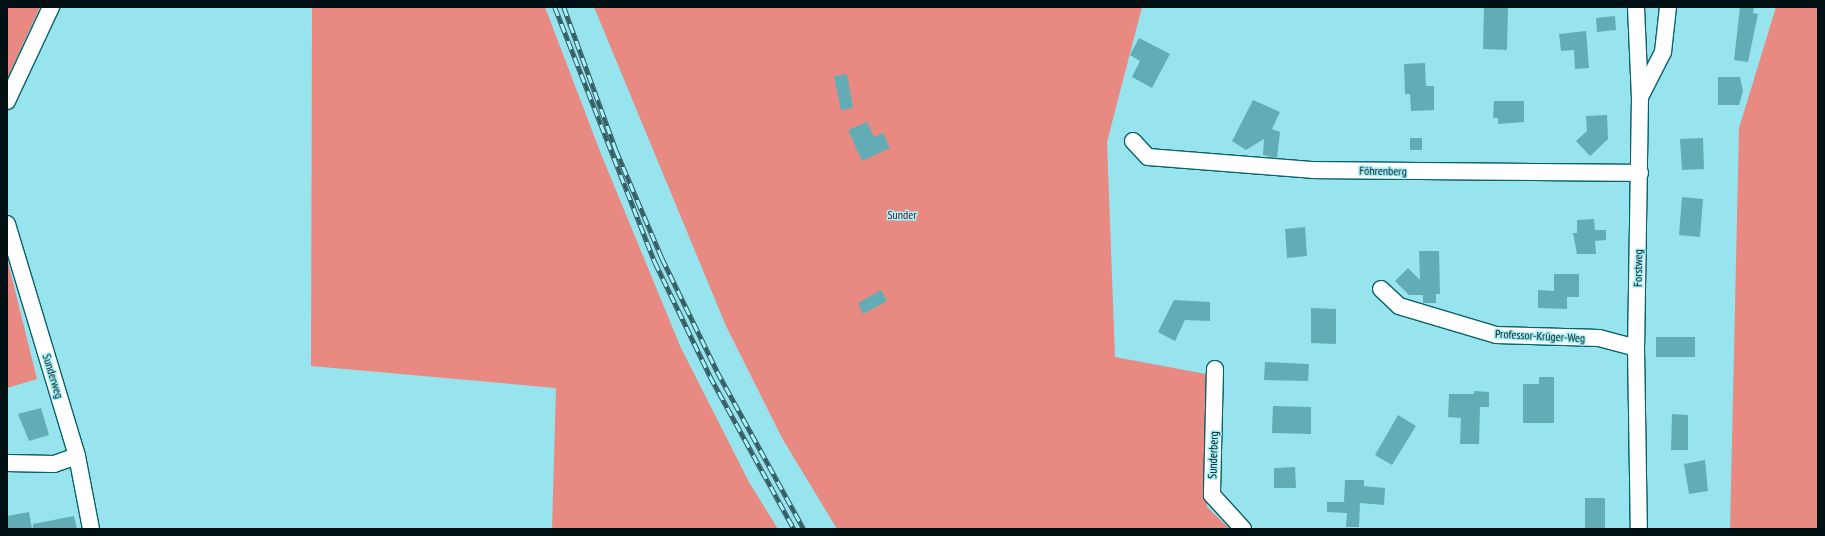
<!DOCTYPE html>
<html>
<head>
<meta charset="utf-8">
<style>
	body { margin:0 }
	#map { position:relative; width:1825px; height:536px; overflow:hidden; background:#98e4ee; font-family:"PT Sans Narrow",sans-serif }
	div>[style] { position:absolute }
	[style*='--x'] { left:calc(var(--x)*1px); top:calc(var(--y)*1px); width:calc(var(--w)*1px); rotate:calc(var(--a)*1deg) }
	.green>* { inset:0; background:#e88a81 }
	.building>* { inset:0; background:#61acb5 }
	.roads { filter:drop-shadow(1px 0 #07626b) drop-shadow(-1px 0 #07626b) drop-shadow(0 1px #07626b) drop-shadow(0 -1px #07626b) }
	.minor>* { height:16px; margin:-8px; padding:0 8px; transform-origin:8px; border-radius:8px; background:#fff }
	.rail>* { height:4.5px; margin-top:-2.25px; transform-origin:0; background:repeating-linear-gradient(90deg,#a5f2fb 0 9px,#355a60 0 18px); box-sizing:border-box; border-block:1px solid #355a60 }
	span { translate:-50% -50%; white-space:nowrap; text-align:center; line-height:1.15; -webkit-text-stroke:3px #a5f2fb; paint-order:stroke }
	.street-label { font-size:12px; color:#001013 }
	.park-label { font-size:12px; color:#5e0f10 }
	.frame { position:absolute; inset:0; border:8px solid #001013; pointer-events:none }
</style>
</head>
<body>
<div id="map">
	<div class="green">
		<div style="clip-path:polygon(7px 7px,40px 7px,7px 79px)"></div>
		<div style="clip-path:polygon(303px 7px,545px 7px,601px 154px,681px 348px,749px 482px,778px 529px,552px 529px,556px 388px,311px 366px,312px 8px)"></div>
		<div style="clip-path:polygon(594px 7px,1142px 7px,1107px 142px,1115px 357px,1206px 374px,1207px 507px,1230px 529px,837px 529px,782px 438px,726px 326px)"></div>
		<div style="clip-path:polygon(1776px 7px,1818px 7px,1818px 529px,1730px 529px,1739px 128px)"></div>
		<div style="clip-path:polygon(7px 258px,37px 379px,7px 388px)"></div>
	</div>
	<div class="building">
		<div style="clip-path:polygon(1484px 7px,1508px 8px,1507px 50px,1483px 49px)"></div>
		<div style="clip-path:polygon(1740px 7px,1754px 7px,1753px 13px,1758px 14px,1748px 62px,1734px 60px)"></div>
		<div style="clip-path:polygon(1615px 16px,1616px 30px,1597px 32px,1596px 18px)"></div>
		<div style="clip-path:polygon(1586px 31px,1589px 68px,1575px 69px,1574px 50px,1561px 51px,1559px 34px)"></div>
		<div style="clip-path:polygon(1139px 38px,1170px 54px,1152px 88px,1132px 77px,1140px 61px,1130px 55px)"></div>
		<div style="clip-path:polygon(1425px 63px,1426px 86px,1434px 86px,1434px 110px,1411px 111px,1410px 94px,1405px 94px,1404px 64px)"></div>
		<div style="clip-path:polygon(847px 74px,853px 108px,841px 110px,834px 76px)"></div>
		<div style="clip-path:polygon(1718px 77px,1740px 77px,1743px 91px,1739px 105px,1718px 105px)"></div>
		<div style="clip-path:polygon(1253px 100px,1280px 112px,1272px 129px,1280px 132px,1277px 158px,1263px 155px,1264px 139px,1246px 150px,1232px 141px)"></div>
		<div style="clip-path:polygon(1494px 101px,1524px 101px,1524px 122px,1498px 124px,1498px 118px,1493px 118px)"></div>
		<div style="clip-path:polygon(1607px 115px,1608px 139px,1590px 156px,1576px 141px,1587px 131px,1586px 116px)"></div>
		<div style="clip-path:polygon(867px 122px,874px 137px,883px 133px,890px 148px,862px 161px,848px 130px)"></div>
		<div style="clip-path:polygon(1410px 138px,1422px 138px,1422px 150px,1410px 150px)"></div>
		<div style="clip-path:polygon(1703px 138px,1704px 169px,1682px 170px,1680px 139px)"></div>
		<div style="clip-path:polygon(1682px 197px,1703px 199px,1700px 237px,1679px 235px)"></div>
		<div style="clip-path:polygon(1594px 219px,1595px 230px,1606px 230px,1606px 240px,1595px 241px,1596px 254px,1577px 254px,1573px 233px,1577px 233px,1577px 220px)"></div>
		<div style="clip-path:polygon(1305px 227px,1307px 256px,1287px 258px,1285px 229px)"></div>
		<div style="clip-path:polygon(1419px 251px,1439px 251px,1440px 294px,1436px 294px,1436px 303px,1423px 303px,1423px 295px,1409px 295px,1395px 281px,1408px 268px,1420px 280px)"></div>
		<div style="clip-path:polygon(1554px 274px,1579px 274px,1579px 297px,1567px 297px,1567px 309px,1538px 308px,1538px 290px,1554px 291px)"></div>
		<div style="clip-path:polygon(881px 290px,887px 301px,863px 314px,858px 303px)"></div>
		<div style="clip-path:polygon(1174px 300px,1210px 302px,1210px 321px,1185px 320px,1175px 341px,1158px 332px)"></div>
		<div style="clip-path:polygon(1311px 308px,1336px 309px,1336px 344px,1311px 343px)"></div>
		<div style="clip-path:polygon(1656px 337px,1695px 337px,1695px 357px,1656px 357px)"></div>
		<div style="clip-path:polygon(1265px 362px,1309px 364px,1308px 381px,1264px 380px)"></div>
		<div style="clip-path:polygon(1539px 377px,1554px 377px,1554px 423px,1523px 423px,1523px 384px,1539px 384px)"></div>
		<div style="clip-path:polygon(1474px 391px,1489px 392px,1489px 407px,1480px 407px,1479px 444px,1460px 444px,1461px 418px,1448px 417px,1449px 394px,1474px 394px)"></div>
		<div style="clip-path:polygon(1273px 406px,1311px 407px,1311px 434px,1272px 433px)"></div>
		<div style="clip-path:polygon(41px 408px,49px 435px,29px 441px,18px 414px)"></div>
		<div style="clip-path:polygon(1672px 414px,1688px 415px,1688px 450px,1671px 450px)"></div>
		<div style="clip-path:polygon(1398px 415px,1416px 426px,1392px 465px,1375px 455px)"></div>
		<div style="clip-path:polygon(1705px 460px,1708px 491px,1689px 494px,1684px 464px)"></div>
		<div style="clip-path:polygon(1295px 467px,1296px 488px,1274px 488px,1274px 468px)"></div>
		<div style="clip-path:polygon(1345px 480px,1364px 480px,1364px 486px,1385px 488px,1384px 505px,1360px 503px,1359px 527px,1346px 527px,1347px 513px,1327px 512px,1327px 502px,1344px 502px)"></div>
		<div style="clip-path:polygon(1585px 498px,1605px 498px,1605px 529px,1585px 529px)"></div>
		<div style="clip-path:polygon(29px 512px,32px 529px,7px 529px,7px 516px)"></div>
		<div style="clip-path:polygon(74px 516px,77px 529px,33px 529px,33px 524px)"></div>
	</div>
	<div class="roads">
		<div class="minor">
			<div style="--x:1636;--y:7;--w:90;--a:87.5"></div>
			<div style="--x:1640;--y:97;--w:251;--a:90.9"></div>
			<div style="--x:1636;--y:348;--w:181;--a:89.1"></div>
			<div style="--x:1640;--y:97;--w:51;--a:-62.9"></div>
			<div style="--x:1663;--y:52;--w:45;--a:-83.7"></div>
			<div style="--x:7;--y:101;--w:104;--a:-64.9"></div>
			<div style="--x:1133;--y:141;--w:22;--a:47"></div>
			<div style="--x:1148;--y:157;--w:167;--a:4.5"></div>
			<div style="--x:1314;--y:170;--w:326;--a:0.5"></div>
			<div style="--x:7;--y:224;--w:242;--a:73.2"></div>
			<div style="--x:77;--y:456;--w:74;--a:79.1"></div>
			<div style="--x:1381;--y:289;--w:25;--a:43"></div>
			<div style="--x:1399;--y:306;--w:101;--a:16.6"></div>
			<div style="--x:1496;--y:335;--w:103;--a:1.7"></div>
			<div style="--x:1599;--y:338;--w:38;--a:15"></div>
			<div style="--x:1215;--y:369;--w:126;--a:91.4"></div>
			<div style="--x:1212;--y:495;--w:46;--a:47.6"></div>
			<div style="--x:7;--y:463;--w:47;--a:1.2"></div>
			<div style="--x:54;--y:464;--w:24;--a:-19"></div>
		</div>
	</div>
	<div class="rail">
		<div style="--x:555;--y:7;--w:274;--a:68.6"></div>
		<div style="--x:655;--y:262;--w:127;--a:64.2"></div>
		<div style="--x:710;--y:376;--w:175;--a:61.2"></div>
		<div style="--x:564;--y:7;--w:152;--a:70"></div>
		<div style="--x:616;--y:150;--w:117;--a:66.9"></div>
		<div style="--x:662;--y:258;--w:126;--a:64"></div>
		<div style="--x:717;--y:371;--w:180;--a:61.2"></div>
	</div>
	<div class="street-label">
		<span style="left:1383px;top:171px;rotate:1deg">Föhrenberg</span>
		<span style="left:1638px;top:268px;rotate:-89deg">Forstweg</span>
		<span style="left:1540px;top:336px;rotate:3deg">Professor-Krüger-Weg</span>
		<span style="left:53px;top:376px;rotate:73deg">Sunderweg</span>
		<span style="left:1213px;top:455px;rotate:-88deg">Sunderberg</span>
	</div>
	<div class="park-label">
		<span style="left:902px;top:215px">Sunder</span>
	</div>
	<div class="frame"></div>
</div>
</body>
</html>
